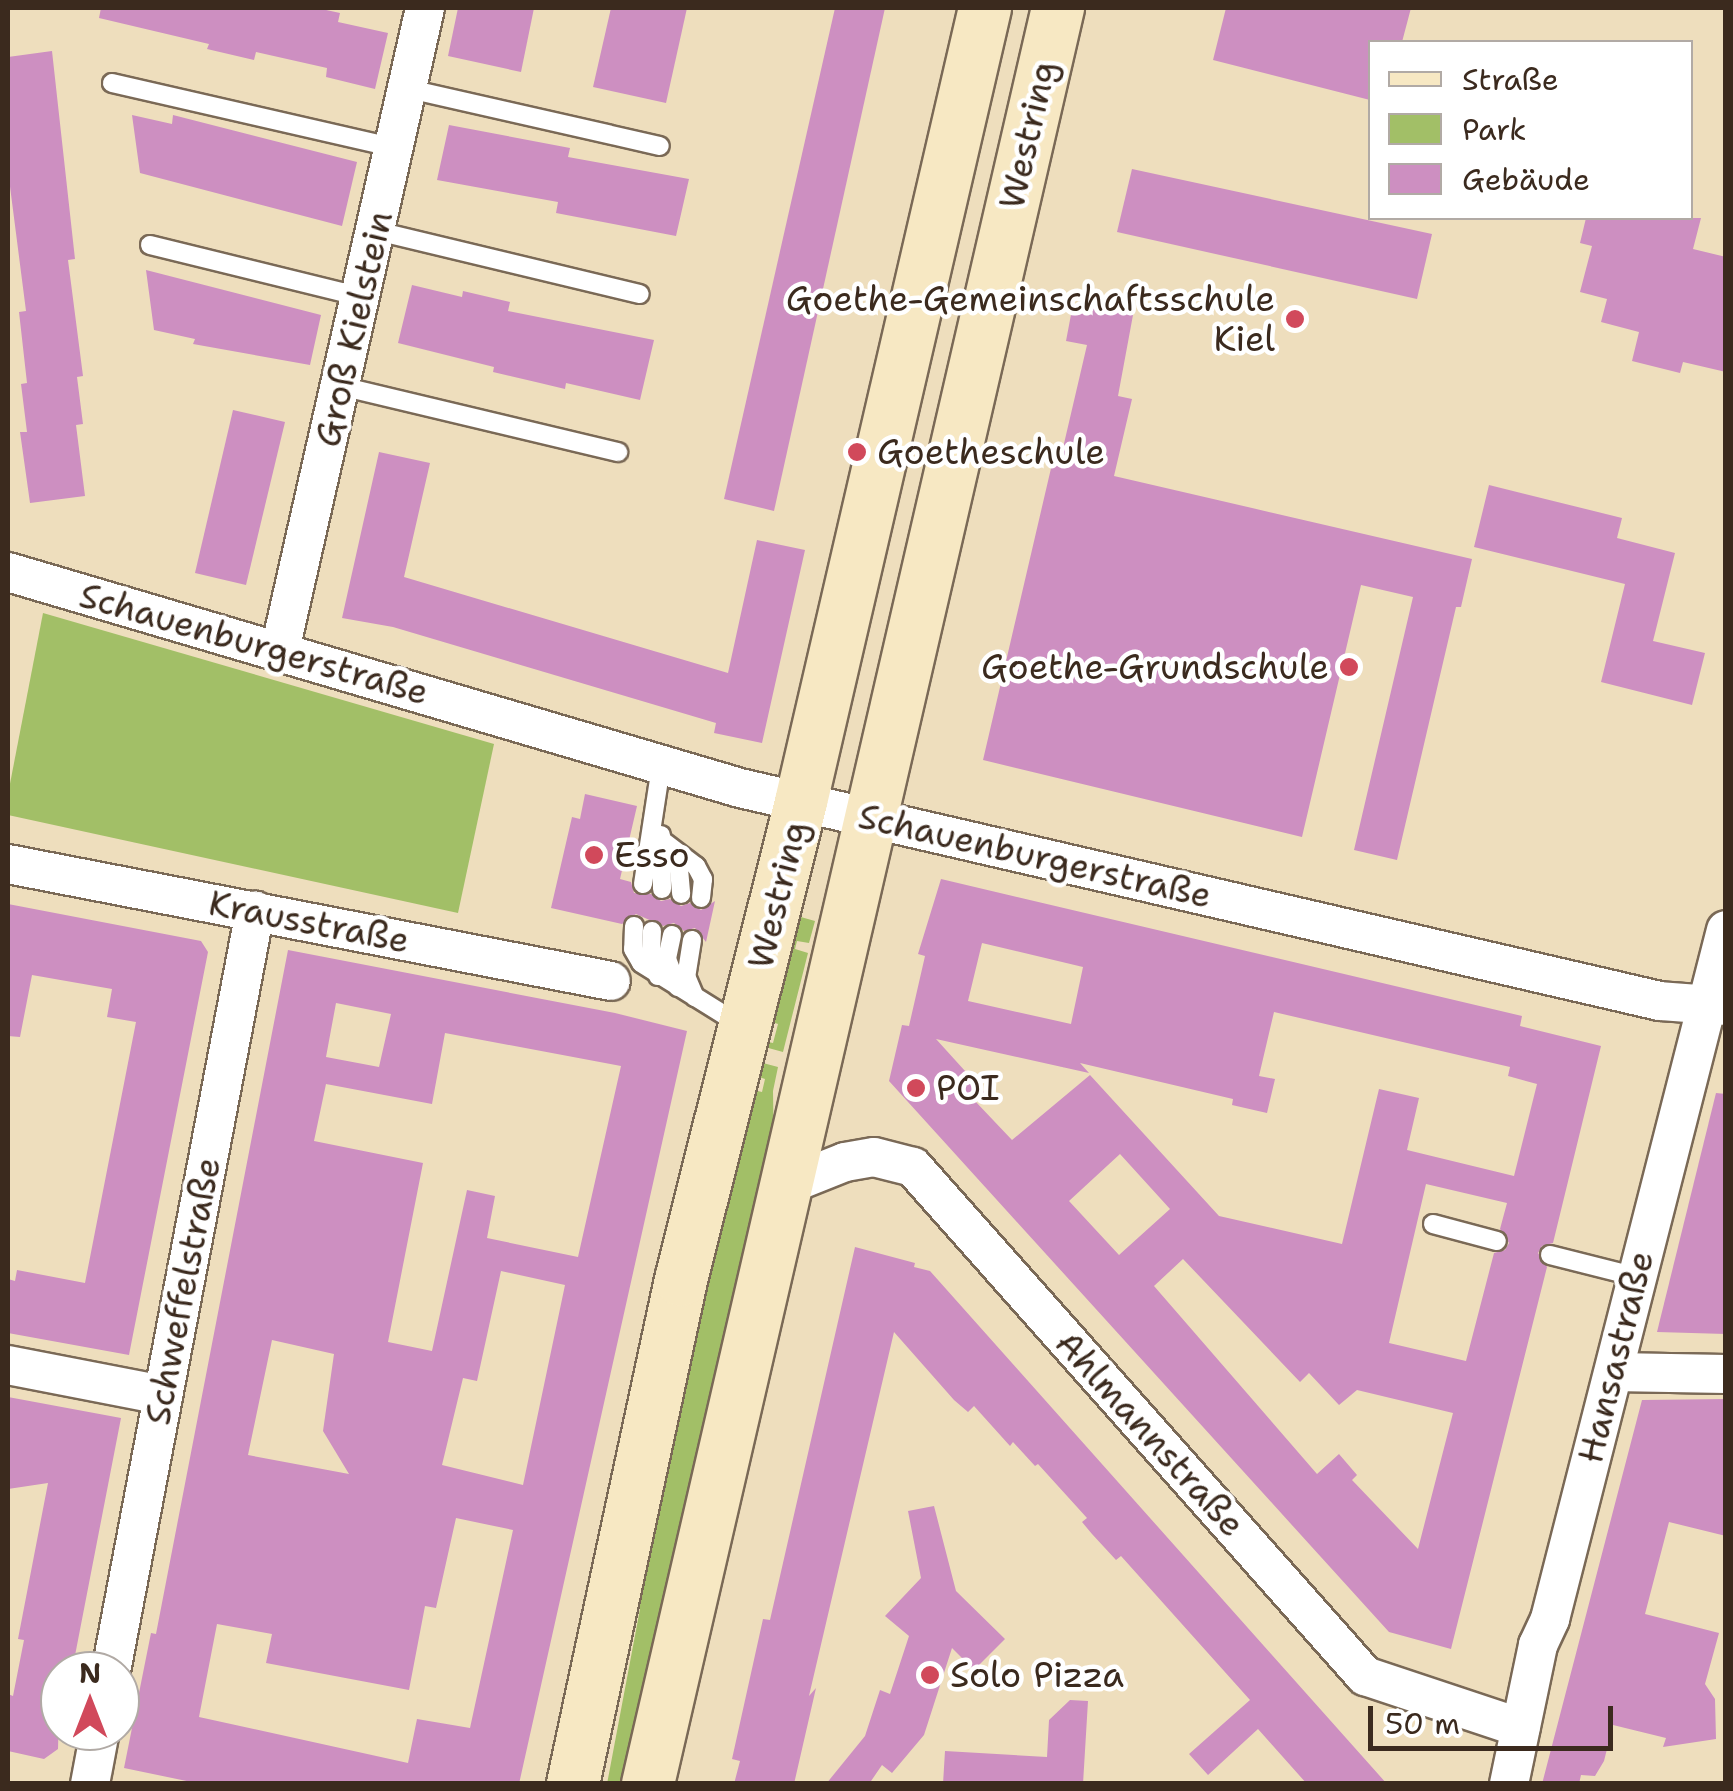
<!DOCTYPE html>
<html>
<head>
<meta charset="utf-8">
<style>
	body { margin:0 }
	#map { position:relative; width:1733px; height:1791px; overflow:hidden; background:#eedebd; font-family:"Shantell Sans",sans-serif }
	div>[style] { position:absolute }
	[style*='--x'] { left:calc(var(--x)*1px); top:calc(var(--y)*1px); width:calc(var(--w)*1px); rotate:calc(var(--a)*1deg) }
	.green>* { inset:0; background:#a2bf67 }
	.building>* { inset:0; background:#cd8fc1 }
	.roads { filter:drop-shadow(2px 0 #7a6956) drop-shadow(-2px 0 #7a6956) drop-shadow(0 2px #7a6956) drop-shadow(0 -2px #7a6956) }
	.lane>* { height:18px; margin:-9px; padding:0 9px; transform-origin:9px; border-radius:9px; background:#fff }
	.street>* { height:38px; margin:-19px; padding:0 19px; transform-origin:19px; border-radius:19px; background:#fff }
	.secondary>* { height:52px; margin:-26px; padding:0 26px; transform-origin:26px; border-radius:26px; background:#f7e8c3 }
	.dots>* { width:28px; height:28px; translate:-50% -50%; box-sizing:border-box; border:5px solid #fff; border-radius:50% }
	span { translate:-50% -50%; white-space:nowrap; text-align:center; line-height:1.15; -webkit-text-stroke:9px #fff; paint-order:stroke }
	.street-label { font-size:35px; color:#3b2a1e }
	.poi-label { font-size:35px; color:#3b2a1e }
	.right { translate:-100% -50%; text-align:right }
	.left { translate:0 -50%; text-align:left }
	.frame { position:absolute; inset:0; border:10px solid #3b2a1e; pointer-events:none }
	.legend { position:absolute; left:1368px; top:40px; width:325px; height:180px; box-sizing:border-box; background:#fff; border:2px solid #b1aaa5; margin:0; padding:12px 18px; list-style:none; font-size:30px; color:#3b2a1e }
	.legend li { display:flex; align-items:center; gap:20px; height:50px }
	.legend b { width:50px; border:2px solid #b1aaa5 }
	.north { position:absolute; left:40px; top:1651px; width:100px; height:100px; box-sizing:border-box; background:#fff; border:2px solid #b1aaa5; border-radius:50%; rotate:0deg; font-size:28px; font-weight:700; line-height:40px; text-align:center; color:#3b2a1e }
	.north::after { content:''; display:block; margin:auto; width:35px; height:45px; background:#d1495b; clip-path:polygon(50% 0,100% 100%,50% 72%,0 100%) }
	.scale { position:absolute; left:1368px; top:1706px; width:245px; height:45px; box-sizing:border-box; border:5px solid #3b2a1e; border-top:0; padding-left:12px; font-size:30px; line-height:35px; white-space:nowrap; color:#3b2a1e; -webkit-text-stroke:8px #fff; paint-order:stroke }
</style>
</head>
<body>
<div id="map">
	<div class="green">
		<div style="clip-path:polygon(43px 613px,494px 744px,458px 913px,8px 815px,8px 794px)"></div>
		<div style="clip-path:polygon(790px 914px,815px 921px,809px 943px,797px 941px,795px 949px,808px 953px,783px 1052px,757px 1045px,758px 1040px,773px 1043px,778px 1024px,763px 1019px)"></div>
		<div style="clip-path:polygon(752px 1060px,778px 1067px,773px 1091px,774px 1158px,631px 1783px,607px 1784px,640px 1609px,637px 1558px,745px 1088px,762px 1092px,765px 1079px,749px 1073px)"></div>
	</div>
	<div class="building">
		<div style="clip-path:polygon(101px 8px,317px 8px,340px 13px,338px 22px,388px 33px,375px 89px,326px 77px,327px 68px,256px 52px,254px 60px,207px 49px,209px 44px,99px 18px)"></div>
		<div style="clip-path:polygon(458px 8px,534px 8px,521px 72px,448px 56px)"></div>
		<div style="clip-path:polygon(611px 8px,687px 8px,666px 103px,593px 87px)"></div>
		<div style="clip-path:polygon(835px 8px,885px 8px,774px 511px,724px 499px)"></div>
		<div style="clip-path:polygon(1226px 8px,1411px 8px,1402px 42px,1370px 42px,1370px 100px,1213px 60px)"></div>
		<div style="clip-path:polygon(52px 51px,75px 259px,68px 260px,83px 376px,77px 377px,83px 424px,76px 425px,85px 496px,30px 503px,20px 432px,27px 432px,21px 384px,27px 383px,19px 312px,26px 311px,8px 171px,8px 57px)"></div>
		<div style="clip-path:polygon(132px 115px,172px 124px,173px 115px,357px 162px,342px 226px,140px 173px)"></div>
		<div style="clip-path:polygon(449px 125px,570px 148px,568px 157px,689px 179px,676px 236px,556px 213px,558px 202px,437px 180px)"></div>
		<div style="clip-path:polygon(1132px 169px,1432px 234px,1417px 299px,1117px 232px)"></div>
		<div style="clip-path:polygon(1586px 218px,1701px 218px,1693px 249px,1726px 257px,1726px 372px,1683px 362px,1680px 373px,1632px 361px,1639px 332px,1601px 322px,1607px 299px,1580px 292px,1592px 246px,1580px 243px)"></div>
		<div style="clip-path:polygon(146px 270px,321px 315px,310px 365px,193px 344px,195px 339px,154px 330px)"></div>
		<div style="clip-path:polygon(412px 285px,462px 297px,463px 291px,510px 302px,508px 311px,654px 340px,640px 400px,566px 383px,565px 389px,540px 383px,493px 372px,494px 367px,398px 343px)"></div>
		<div style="clip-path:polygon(1073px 304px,1133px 315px,1118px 396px,1132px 399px,1114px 476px,1472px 559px,1461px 607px,1456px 607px,1397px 860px,1354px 850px,1413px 597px,1361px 585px,1302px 837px,983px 760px,1052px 464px,1059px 465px,1087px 345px,1066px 341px)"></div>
		<div style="clip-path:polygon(233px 410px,285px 422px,246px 585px,195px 573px)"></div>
		<div style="clip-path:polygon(379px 452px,430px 463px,404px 577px,728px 673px,757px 540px,805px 550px,762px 743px,714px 733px,716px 723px,393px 627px,342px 618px)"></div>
		<div style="clip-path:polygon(1489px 485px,1622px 518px,1617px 538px,1675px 553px,1653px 641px,1705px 653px,1692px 705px,1601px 682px,1625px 584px,1474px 547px)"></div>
		<div style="clip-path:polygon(585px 794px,637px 806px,620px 879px,631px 882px,634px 893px,651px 894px,661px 901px,670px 899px,681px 906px,690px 903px,701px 910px,715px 901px,706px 942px,695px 928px,684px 931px,674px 923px,663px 926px,636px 914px,622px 924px,551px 908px,572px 817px,580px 819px)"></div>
		<div style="clip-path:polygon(evenodd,941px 879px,1522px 1016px,1520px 1026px,1601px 1046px,1553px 1243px,1542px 1246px,1538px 1253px,1547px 1267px,1451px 1649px,1389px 1632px,889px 1081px,902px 1025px,909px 1026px,925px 956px,918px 954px,941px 879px,982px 943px,1083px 967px,1071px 1024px,968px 1001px,982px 943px,941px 879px,1274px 1012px,1510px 1067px,1508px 1076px,1537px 1084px,1514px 1176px,1407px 1150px,1419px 1098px,1379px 1089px,1342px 1244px,1219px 1216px,1090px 1075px,1012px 1140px,975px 1101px,985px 1093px,936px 1039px,1089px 1073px,1080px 1063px,1233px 1099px,1232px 1105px,1267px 1113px,1275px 1079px,1259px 1076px,1274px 1012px,941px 879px,1120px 1154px,1170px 1209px,1119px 1255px,1069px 1201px,1120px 1154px,941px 879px,1426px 1184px,1507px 1203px,1500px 1229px,1509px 1243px,1505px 1250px,1494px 1253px,1466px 1361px,1389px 1343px,1426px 1184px,941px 879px,1183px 1259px,1300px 1382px,1309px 1373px,1339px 1405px,1357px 1390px,1453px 1413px,1418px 1549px,1352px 1480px,1357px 1475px,1339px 1454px,1317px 1474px,1154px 1286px,1183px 1259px)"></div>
		<div style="clip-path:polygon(8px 904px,201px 941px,208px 952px,129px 1355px,8px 1333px,8px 1279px,15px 1281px,17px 1270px,85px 1283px,136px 1022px,107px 1017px,112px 989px,32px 975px,20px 1037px,8px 1036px)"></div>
		<div style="clip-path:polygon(evenodd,288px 950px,615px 1013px,687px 1031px,519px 1784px,201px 1784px,124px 1768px,151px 1633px,156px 1634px,288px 950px,336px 1003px,391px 1014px,379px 1067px,326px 1057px,336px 1003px,288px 950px,445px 1033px,621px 1066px,578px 1257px,487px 1238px,495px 1196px,467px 1190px,432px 1351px,388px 1342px,423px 1163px,314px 1141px,326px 1084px,432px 1104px,445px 1033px,288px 950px,501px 1271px,565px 1285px,523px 1485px,442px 1465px,463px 1378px,477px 1381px,501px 1271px,288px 950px,272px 1340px,334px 1354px,323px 1431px,349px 1474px,248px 1455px,272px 1340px,288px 950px,456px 1518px,513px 1530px,470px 1728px,417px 1719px,408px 1763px,199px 1717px,217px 1624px,272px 1634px,266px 1663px,409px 1690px,425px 1606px,436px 1608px,456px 1518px)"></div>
		<div style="clip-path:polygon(1716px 1093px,1726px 1094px,1726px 1334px,1657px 1332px)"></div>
		<div style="clip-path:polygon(855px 1247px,915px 1263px,914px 1267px,930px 1271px,1387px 1784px,1307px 1784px,1258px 1729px,1208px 1775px,1189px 1754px,1250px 1700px,1121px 1556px,1116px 1560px,1092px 1534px,1082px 1522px,1087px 1518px,1038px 1464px,1035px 1466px,1013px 1442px,1010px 1446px,974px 1406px,968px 1412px,954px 1400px,894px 1332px,809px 1696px,816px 1688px,794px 1784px,734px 1784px,740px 1761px,732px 1759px,763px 1619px,770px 1620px)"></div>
		<div style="clip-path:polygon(8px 1397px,121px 1418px,72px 1671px,60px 1671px,58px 1749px,44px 1759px,8px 1751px,8px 1694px,13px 1696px,24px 1640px,18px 1639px,48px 1483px,8px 1489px)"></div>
		<div style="clip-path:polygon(1726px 1399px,1726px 1536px,1669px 1522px,1645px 1614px,1719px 1633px,1705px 1684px,1715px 1699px,1716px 1739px,1663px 1747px,1666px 1738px,1613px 1725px,1604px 1761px,1595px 1776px,1581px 1775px,1579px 1784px,1542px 1784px,1642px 1400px)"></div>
		<div style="clip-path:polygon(934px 1506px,956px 1591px,1005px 1639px,974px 1670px,952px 1648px,924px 1735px,892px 1773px,882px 1765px,869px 1784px,826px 1784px,865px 1736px,880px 1690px,890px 1694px,909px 1636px,885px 1616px,921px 1578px,908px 1511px)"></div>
		<div style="clip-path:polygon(1070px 1700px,1088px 1701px,1083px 1784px,943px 1784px,945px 1751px,1047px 1757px,1049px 1720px)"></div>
	</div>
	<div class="roads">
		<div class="lane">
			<div style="--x:112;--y:83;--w:290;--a:12.9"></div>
			<div style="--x:409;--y:89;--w:257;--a:12.8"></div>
			<div style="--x:377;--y:231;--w:270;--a:13.5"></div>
			<div style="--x:150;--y:245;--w:217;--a:13.8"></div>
			<div style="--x:341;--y:386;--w:285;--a:13.4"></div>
			<div style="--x:661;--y:835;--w:54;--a:88.9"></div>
			<div style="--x:664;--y:842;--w:40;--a:37"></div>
			<div style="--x:696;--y:866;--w:15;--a:62"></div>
			<div style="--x:703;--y:879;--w:19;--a:96"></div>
			<div style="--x:669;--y:851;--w:21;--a:61"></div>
			<div style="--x:679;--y:869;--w:25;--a:85"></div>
			<div style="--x:643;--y:884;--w:119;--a:-81.3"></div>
			<div style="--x:634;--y:926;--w:23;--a:92"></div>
			<div style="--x:633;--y:949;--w:16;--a:60"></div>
			<div style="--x:641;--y:963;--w:115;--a:31.9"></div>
			<div style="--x:652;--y:931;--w:21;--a:93"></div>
			<div style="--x:651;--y:952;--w:25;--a:74"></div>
			<div style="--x:672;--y:935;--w:25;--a:102"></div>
			<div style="--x:667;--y:959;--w:30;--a:69"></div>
			<div style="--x:692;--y:940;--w:36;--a:99"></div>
			<div style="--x:686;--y:976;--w:23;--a:67"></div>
			<div style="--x:1433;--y:1224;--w:66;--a:14.9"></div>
			<div style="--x:1550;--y:1255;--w:90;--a:14.2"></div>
		</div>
		<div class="street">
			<div style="--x:8;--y:572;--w:763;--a:16.44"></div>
			<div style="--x:740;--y:788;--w:944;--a:13.04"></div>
			<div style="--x:1660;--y:1001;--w:66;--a:4.3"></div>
			<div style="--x:280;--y:650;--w:658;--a:-77.27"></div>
			<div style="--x:8;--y:864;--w:614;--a:10.98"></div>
			<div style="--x:787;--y:1185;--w:62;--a:-21.6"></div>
			<div style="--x:845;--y:1162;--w:29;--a:-10"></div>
			<div style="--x:874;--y:1157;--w:40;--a:14.4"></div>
			<div style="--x:913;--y:1167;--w:681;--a:48.39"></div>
			<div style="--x:1365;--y:1676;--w:164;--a:18.4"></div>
			<div style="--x:8;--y:1365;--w:158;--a:11"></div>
			<div style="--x:1614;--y:1372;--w:112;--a:1"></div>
			<div style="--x:111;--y:1671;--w:774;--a:-79.27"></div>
			<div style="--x:90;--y:1784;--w:54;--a:-79.3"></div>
			<div style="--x:1509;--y:1784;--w:142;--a:-78.2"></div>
			<div style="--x:1538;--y:1645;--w:29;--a:-65"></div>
			<div style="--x:1550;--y:1619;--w:711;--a:-75.67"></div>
		</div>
		<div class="secondary">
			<div style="--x:573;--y:1784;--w:515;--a:-77.91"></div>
			<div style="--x:681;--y:1280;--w:493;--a:-75.9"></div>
			<div style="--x:801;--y:802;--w:815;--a:-76.95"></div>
			<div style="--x:648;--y:1784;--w:1823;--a:-77"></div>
		</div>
	</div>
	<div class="dots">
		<div style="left:1295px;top:319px;background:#d1495b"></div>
		<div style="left:857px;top:452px;background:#d1495b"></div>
		<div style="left:1349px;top:667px;background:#d1495b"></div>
		<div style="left:594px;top:855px;background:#d1495b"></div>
		<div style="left:916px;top:1088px;background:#d1495b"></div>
		<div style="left:930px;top:1675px;background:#d1495b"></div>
	</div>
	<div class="street-label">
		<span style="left:1028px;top:135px;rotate:-77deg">Westring</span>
		<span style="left:354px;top:329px;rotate:-77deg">Groß Kielstein</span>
		<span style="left:254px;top:644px;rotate:16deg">Schauenburgerstraße</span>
		<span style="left:1035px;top:856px;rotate:13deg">Schauenburgerstraße</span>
		<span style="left:778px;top:895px;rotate:-76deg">Westring</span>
		<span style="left:309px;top:922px;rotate:11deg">Krausstraße</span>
		<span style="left:183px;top:1291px;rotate:-79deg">Schweffelstraße</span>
		<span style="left:1616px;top:1357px;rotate:-76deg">Hansastraße</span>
		<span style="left:1150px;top:1434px;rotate:48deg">Ahlmannstraße</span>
	</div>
	<div class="poi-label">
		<span class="right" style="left:1275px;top:319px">Goethe-Gemeinschaftsschule<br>Kiel</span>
		<span class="left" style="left:877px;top:452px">Goetheschule</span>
		<span class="right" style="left:1329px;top:667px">Goethe-Grundschule</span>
		<span class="left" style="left:614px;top:855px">Esso</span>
		<span class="left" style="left:936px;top:1088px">POI</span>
		<span class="left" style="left:950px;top:1675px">Solo Pizza</span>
	</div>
	<div class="frame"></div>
	<ul class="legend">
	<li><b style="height:12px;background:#f7e8c3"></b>Straße</li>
	<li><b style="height:28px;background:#a2bf67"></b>Park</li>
	<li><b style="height:28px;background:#cd8fc1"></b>Gebäude</li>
	</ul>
	<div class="north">N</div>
	<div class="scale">50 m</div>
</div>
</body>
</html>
